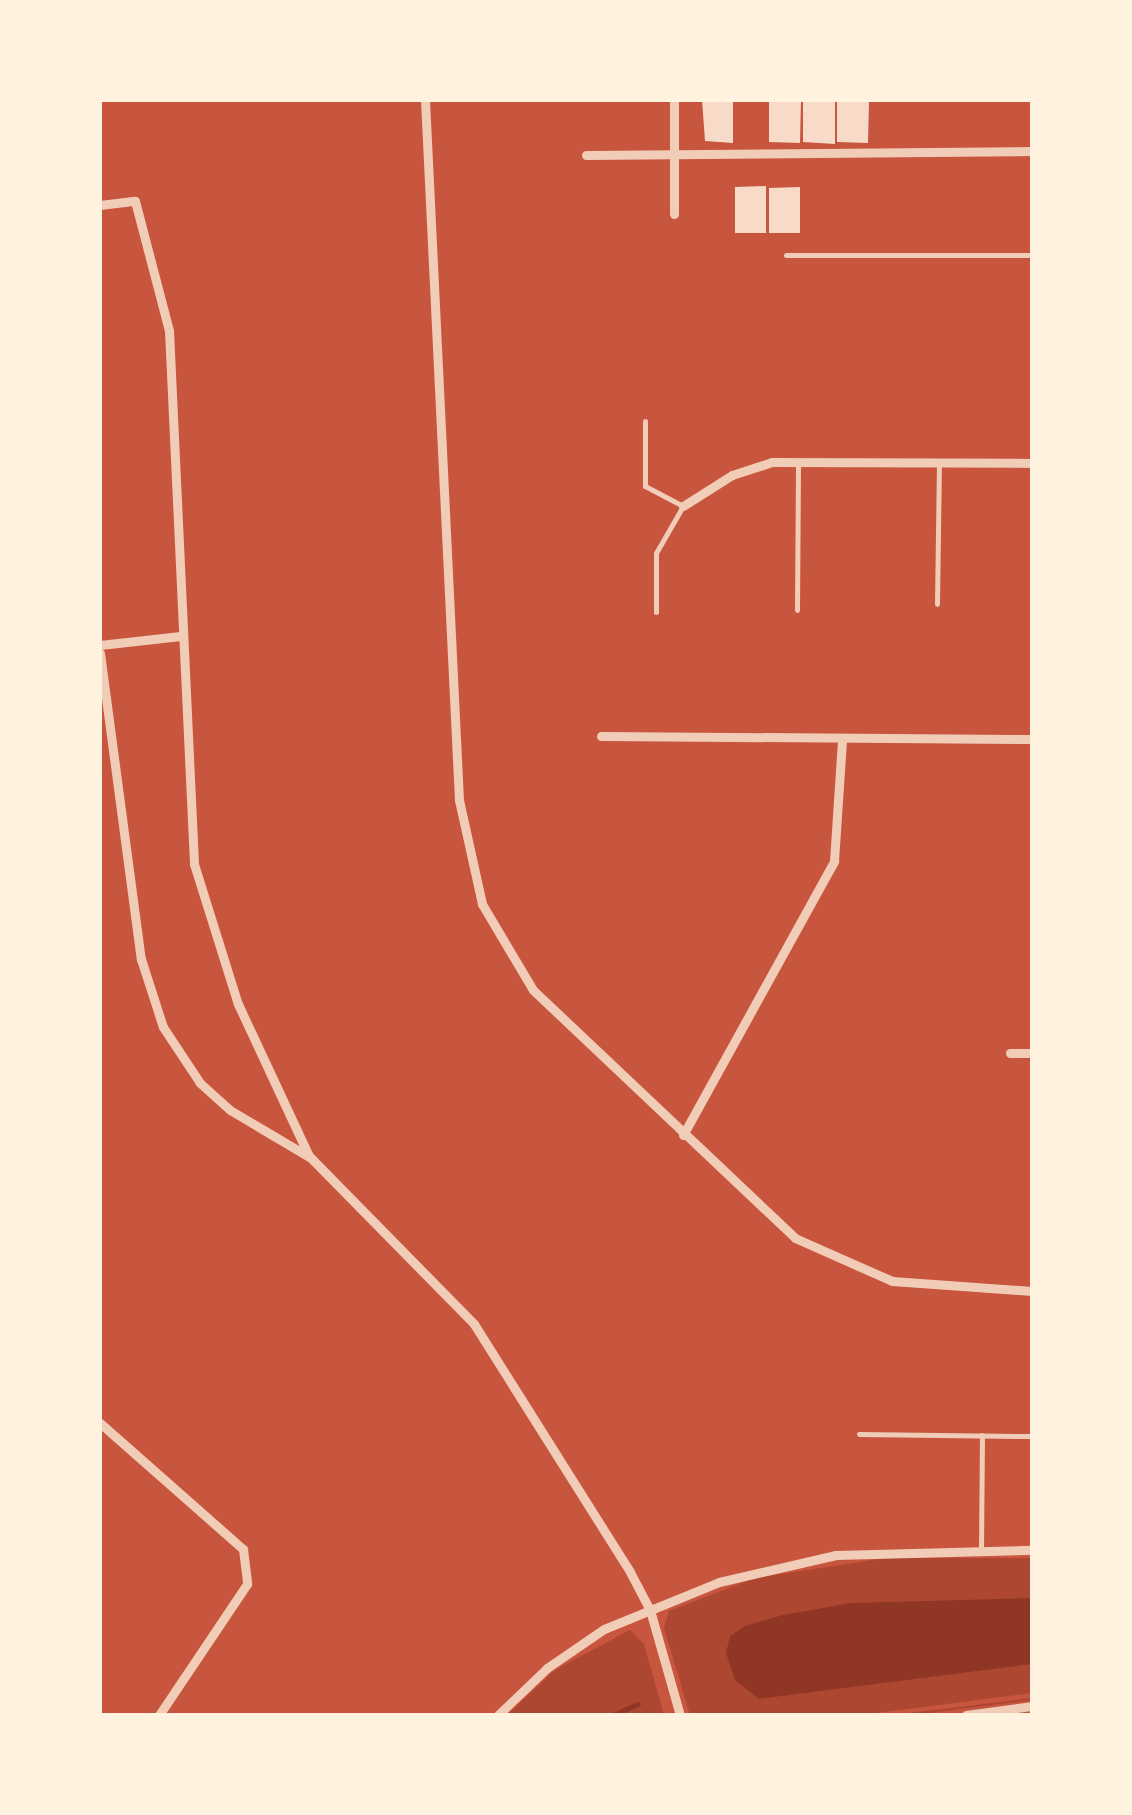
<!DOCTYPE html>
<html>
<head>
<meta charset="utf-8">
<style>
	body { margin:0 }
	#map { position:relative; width:1132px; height:1815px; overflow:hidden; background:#c8553d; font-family:Roboto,sans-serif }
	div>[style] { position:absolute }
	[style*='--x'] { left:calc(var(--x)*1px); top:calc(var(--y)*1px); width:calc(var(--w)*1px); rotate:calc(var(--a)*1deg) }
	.green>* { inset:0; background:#ae4732 }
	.water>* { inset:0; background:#8f3625 }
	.stream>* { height:5px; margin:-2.5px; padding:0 2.5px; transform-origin:2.5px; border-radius:2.5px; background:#8f3625 }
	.building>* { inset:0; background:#f7dbc8 }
	.service>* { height:5px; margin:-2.5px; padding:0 2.5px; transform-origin:2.5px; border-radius:2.5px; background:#f1ccb7 }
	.minor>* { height:9px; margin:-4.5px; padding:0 4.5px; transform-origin:4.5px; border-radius:4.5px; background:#f1ccb7 }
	span { translate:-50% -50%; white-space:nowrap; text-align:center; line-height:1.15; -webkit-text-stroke:8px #fff3e0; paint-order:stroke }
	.frame { position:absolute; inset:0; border:102px solid #fff3e0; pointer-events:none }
</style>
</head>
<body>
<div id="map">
	<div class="green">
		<div style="clip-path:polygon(886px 1558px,1032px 1558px,1032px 1693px,861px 1715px,690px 1715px,664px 1628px,669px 1611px,755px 1578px)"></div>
		<div style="clip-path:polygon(630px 1630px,644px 1644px,664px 1715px,507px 1715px,555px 1670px)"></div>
		<div style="clip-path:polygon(1032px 1698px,1032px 1700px,914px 1715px,892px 1715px)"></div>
	</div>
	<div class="water">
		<div style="clip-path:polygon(1032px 1598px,1032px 1664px,759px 1699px,735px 1680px,726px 1653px,730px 1636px,745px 1626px,783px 1615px,851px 1603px)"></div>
	</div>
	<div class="stream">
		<div style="--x:613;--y:1715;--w:27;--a:-24"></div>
	</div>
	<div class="building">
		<div style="clip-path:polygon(702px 100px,733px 100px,733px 143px,705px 141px)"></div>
		<div style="clip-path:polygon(769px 100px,801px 100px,800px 143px,769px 142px)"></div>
		<div style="clip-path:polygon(803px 100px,835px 100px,835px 144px,803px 142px)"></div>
		<div style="clip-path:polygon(837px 100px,869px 100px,868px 143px,837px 142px)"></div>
		<div style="clip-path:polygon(766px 186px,766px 233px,735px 233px,735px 187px)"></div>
		<div style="clip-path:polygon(800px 187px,800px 233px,769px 233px,769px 188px)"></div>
	</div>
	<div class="service">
		<div style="--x:786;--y:255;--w:246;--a:0"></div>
		<div style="--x:645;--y:421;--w:65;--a:90"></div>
		<div style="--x:645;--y:486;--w:43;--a:27.8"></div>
		<div style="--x:683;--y:506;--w:54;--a:119.9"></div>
		<div style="--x:656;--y:553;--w:59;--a:90"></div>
		<div style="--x:937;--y:604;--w:140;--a:-89.2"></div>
		<div style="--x:797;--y:610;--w:147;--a:-89.6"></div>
		<div style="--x:859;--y:1434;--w:173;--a:0.7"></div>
		<div style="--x:981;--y:1550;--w:115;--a:-89.5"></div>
	</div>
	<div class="minor">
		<div style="--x:425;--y:100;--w:701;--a:87.22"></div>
		<div style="--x:459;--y:800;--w:107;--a:77.5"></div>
		<div style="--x:482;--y:904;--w:100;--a:59.3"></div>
		<div style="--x:533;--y:990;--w:361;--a:43.4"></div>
		<div style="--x:795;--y:1238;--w:106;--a:23.9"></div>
		<div style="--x:892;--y:1281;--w:140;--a:4.1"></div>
		<div style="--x:586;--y:155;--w:446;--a:-0.5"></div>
		<div style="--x:100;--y:205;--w:35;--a:-7"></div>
		<div style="--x:135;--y:201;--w:134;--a:75.3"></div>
		<div style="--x:169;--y:331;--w:534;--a:87.31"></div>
		<div style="--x:194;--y:864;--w:147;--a:72.6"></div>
		<div style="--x:238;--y:1004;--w:168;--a:65"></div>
		<div style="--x:674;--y:214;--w:114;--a:-90"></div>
		<div style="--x:683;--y:506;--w:58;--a:-32.3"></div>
		<div style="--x:732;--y:475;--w:42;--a:-18"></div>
		<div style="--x:772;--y:462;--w:260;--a:0.2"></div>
		<div style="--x:100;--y:645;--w:81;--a:-6.4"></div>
		<div style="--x:100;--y:653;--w:309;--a:82.4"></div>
		<div style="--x:141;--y:959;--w:71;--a:72.1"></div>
		<div style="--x:163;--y:1027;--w:67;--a:56.5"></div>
		<div style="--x:200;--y:1083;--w:40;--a:42"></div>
		<div style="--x:230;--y:1110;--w:94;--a:30.7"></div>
		<div style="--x:311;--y:1158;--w:233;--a:45.5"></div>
		<div style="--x:474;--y:1324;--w:293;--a:57.8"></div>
		<div style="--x:630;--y:1572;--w:43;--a:62.2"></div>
		<div style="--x:650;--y:1610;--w:109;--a:74.1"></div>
		<div style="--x:601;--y:736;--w:431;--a:0.4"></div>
		<div style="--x:1010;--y:1053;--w:22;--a:0"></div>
		<div style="--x:683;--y:1135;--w:313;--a:-61.1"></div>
		<div style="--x:834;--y:861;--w:122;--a:-86.2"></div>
		<div style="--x:100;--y:1423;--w:191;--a:41.4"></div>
		<div style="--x:243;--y:1549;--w:35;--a:83"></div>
		<div style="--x:247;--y:1584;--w:158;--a:123.9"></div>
		<div style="--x:498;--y:1715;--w:68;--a:-43.8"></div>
		<div style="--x:547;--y:1668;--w:69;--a:-34.4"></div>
		<div style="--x:604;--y:1629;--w:124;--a:-22.2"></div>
		<div style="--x:719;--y:1582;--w:120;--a:-13"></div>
		<div style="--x:836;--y:1555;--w:196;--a:-1.5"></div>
		<div style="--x:966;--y:1715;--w:67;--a:-7.8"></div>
	</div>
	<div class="frame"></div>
</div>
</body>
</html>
